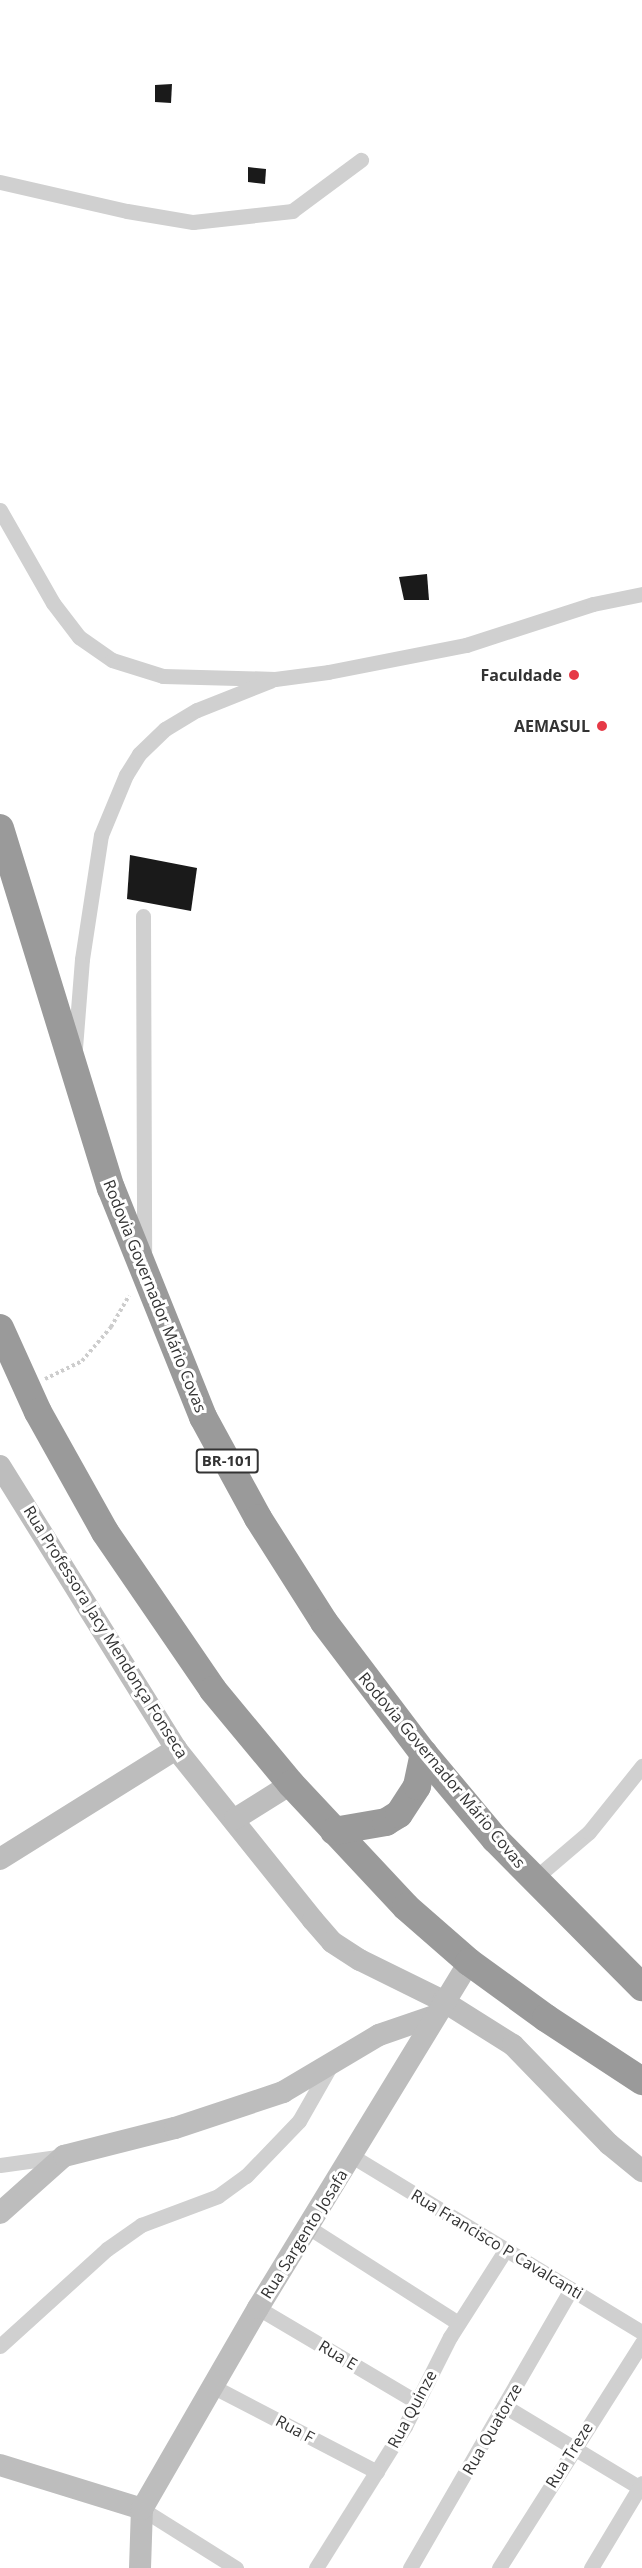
<!DOCTYPE html>
<html>
<head>
<meta charset="utf-8">
<style>
	body { margin:0 }
	#map { position:relative; width:642px; height:2568px; overflow:hidden; background:#fff; font-family:"Open Sans",sans-serif }
	div>[style] { position:absolute }
	[style*='--x'] { left:calc(var(--x)*1px); top:calc(var(--y)*1px); width:calc(var(--w)*1px); rotate:calc(var(--a)*1deg) }
	.building>* { inset:0; background:#1a1a1a }
	.path>* { height:4px; margin-top:-2px; transform-origin:0; background:repeating-linear-gradient(90deg,#cdcdcd 0 3px,transparent 0 6px) }
	.street>* { height:15px; margin:-7.5px; padding:0 7.5px; transform-origin:7.5px; border-radius:7.5px; background:#d0d0d0 }
	.secondary>* { height:22px; margin:-11px; padding:0 11px; transform-origin:11px; border-radius:11px; background:#bdbdbd }
	.highway>* { height:28px; margin:-14px; padding:0 14px; transform-origin:14px; border-radius:14px; background:#9a9a9a }
	.dots>* { width:16px; height:16px; translate:-50% -50%; box-sizing:border-box; border:3px solid #fff; border-radius:50% }
	span { translate:-50% -50%; white-space:nowrap; text-align:center; line-height:1.15; -webkit-text-stroke:6px #fff; paint-order:stroke }
	.shield-label span { padding:2px 4px; background:#fff; border:2px solid; border-radius:4px; -webkit-text-stroke-width:0 }
	.shield-label { font-size:15px; color:#333; font-weight:700 }
	.poi-label { font-size:16px; color:#333; font-weight:700 }
	.right { translate:-100% -50%; text-align:right }
	.street-label { font-size:16px; color:#333 }
</style>
</head>
<body>
<div id="map">
	<div class="building">
		<div style="clip-path:polygon(172px 84px,171px 103px,155px 102px,155px 85px)"></div>
		<div style="clip-path:polygon(248px 167px,266px 169px,265px 184px,248px 182px)"></div>
		<div style="clip-path:polygon(427px 574px,429px 600px,404px 600px,399px 577px)"></div>
		<div style="clip-path:polygon(130px 855px,197px 868px,191px 911px,127px 899px)"></div>
	</div>
	<div class="path">
		<div style="--x:45;--y:1379;--w:41;--a:-25.9"></div>
		<div style="--x:82;--y:1361;--w:45;--a:-49.5"></div>
		<div style="--x:111;--y:1327;--w:36;--a:-60"></div>
	</div>
	<div class="street">
		<div style="--x:0;--y:182;--w:130;--a:12.9"></div>
		<div style="--x:127;--y:211;--w:67;--a:9.5"></div>
		<div style="--x:193;--y:222;--w:100;--a:-6.3"></div>
		<div style="--x:292;--y:211;--w:86;--a:-36.5"></div>
		<div style="--x:0;--y:510;--w:107;--a:60.3"></div>
		<div style="--x:53;--y:603;--w:43;--a:52.6"></div>
		<div style="--x:79;--y:637;--w:40;--a:34.9"></div>
		<div style="--x:112;--y:660;--w:53;--a:17.4"></div>
		<div style="--x:163;--y:676;--w:112;--a:1.5"></div>
		<div style="--x:275;--y:679;--w:53;--a:-7.5"></div>
		<div style="--x:328;--y:672;--w:141;--a:-11.1"></div>
		<div style="--x:466;--y:645;--w:133;--a:-17.9"></div>
		<div style="--x:593;--y:604;--w:50;--a:-11.5"></div>
		<div style="--x:143;--y:916;--w:335;--a:89.8"></div>
		<div style="--x:75;--y:1048;--w:89;--a:-85.5"></div>
		<div style="--x:82;--y:959;--w:125;--a:-81.3"></div>
		<div style="--x:101;--y:835;--w:65;--a:-67.4"></div>
		<div style="--x:126;--y:775;--w:25;--a:-58"></div>
		<div style="--x:139;--y:754;--w:36;--a:-44"></div>
		<div style="--x:165;--y:729;--w:37;--a:-31"></div>
		<div style="--x:197;--y:710;--w:79;--a:-21.7"></div>
		<div style="--x:534;--y:1879;--w:72;--a:-40.5"></div>
		<div style="--x:589;--y:1832;--w:85;--a:-51.2"></div>
		<div style="--x:352;--y:2156;--w:339;--a:31.3"></div>
		<div style="--x:0;--y:2165;--w:65;--a:-8"></div>
		<div style="--x:308;--y:2227;--w:178;--a:32.6"></div>
		<div style="--x:258;--y:2308;--w:185;--a:30.6"></div>
		<div style="--x:0;--y:2346;--w:144;--a:-42.2"></div>
		<div style="--x:107;--y:2249;--w:42;--a:-35.2"></div>
		<div style="--x:141;--y:2225;--w:82;--a:-20.6"></div>
		<div style="--x:218;--y:2196;--w:34;--a:-36"></div>
		<div style="--x:246;--y:2176;--w:76;--a:-46.1"></div>
		<div style="--x:299;--y:2121;--w:64;--a:-60.3"></div>
		<div style="--x:212;--y:2386;--w:186;--a:27.5"></div>
		<div style="--x:506;--y:2407;--w:159;--a:31.1"></div>
		<div style="--x:142;--y:2509;--w:111;--a:32.1"></div>
		<div style="--x:316;--y:2568;--w:168;--a:-57.9"></div>
		<div style="--x:405;--y:2426;--w:100;--a:-63.2"></div>
		<div style="--x:450;--y:2337;--w:104;--a:-57.5"></div>
		<div style="--x:410;--y:2568;--w:322;--a:-60"></div>
		<div style="--x:499;--y:2568;--w:267;--a:-57.6"></div>
		<div style="--x:591;--y:2568;--w:99;--a:-59"></div>
	</div>
	<div class="secondary">
		<div style="--x:0;--y:1466;--w:333;--a:58.1"></div>
		<div style="--x:176;--y:1749;--w:219;--a:51.3"></div>
		<div style="--x:313;--y:1920;--w:29;--a:49"></div>
		<div style="--x:332;--y:1942;--w:33;--a:33"></div>
		<div style="--x:360;--y:1960;--w:93;--a:26.3"></div>
		<div style="--x:443;--y:2001;--w:83;--a:32.2"></div>
		<div style="--x:513;--y:2045;--w:138;--a:45.9"></div>
		<div style="--x:609;--y:2144;--w:43;--a:39.3"></div>
		<div style="--x:235;--y:1819;--w:66;--a:-32"></div>
		<div style="--x:0;--y:1859;--w:208;--a:-32"></div>
		<div style="--x:0;--y:2213;--w:86;--a:-41.7"></div>
		<div style="--x:64;--y:2156;--w:114;--a:-14.2"></div>
		<div style="--x:175;--y:2128;--w:114;--a:-18.4"></div>
		<div style="--x:283;--y:2092;--w:112;--a:-30.7"></div>
		<div style="--x:379;--y:2035;--w:58;--a:-19.1"></div>
		<div style="--x:0;--y:2465;--w:149;--a:17.2"></div>
		<div style="--x:140;--y:2568;--w:59;--a:-88.1"></div>
		<div style="--x:142;--y:2509;--w:232;--a:-60"></div>
		<div style="--x:258;--y:2308;--w:405;--a:-58.6"></div>
	</div>
	<div class="highway">
		<div style="--x:0;--y:828;--w:377;--a:72.9"></div>
		<div style="--x:111;--y:1188;--w:247;--a:68.1"></div>
		<div style="--x:203;--y:1417;--w:115;--a:61.4"></div>
		<div style="--x:258;--y:1518;--w:123;--a:57.6"></div>
		<div style="--x:324;--y:1622;--w:166;--a:52.9"></div>
		<div style="--x:424;--y:1754;--w:111;--a:50.1"></div>
		<div style="--x:495;--y:1839;--w:209;--a:45.2"></div>
		<div style="--x:0;--y:1328;--w:92;--a:65.7"></div>
		<div style="--x:38;--y:1412;--w:137;--a:60.8"></div>
		<div style="--x:105;--y:1532;--w:191;--a:55.6"></div>
		<div style="--x:213;--y:1690;--w:122;--a:50.3"></div>
		<div style="--x:291;--y:1784;--w:168;--a:46.9"></div>
		<div style="--x:406;--y:1907;--w:84;--a:41.1"></div>
		<div style="--x:469;--y:1962;--w:95;--a:36"></div>
		<div style="--x:546;--y:2018;--w:115;--a:33.3"></div>
		<div style="--x:334;--y:1831;--w:53;--a:-9.8"></div>
		<div style="--x:386;--y:1822;--w:15;--a:-32"></div>
		<div style="--x:399;--y:1814;--w:33;--a:-57"></div>
		<div style="--x:417;--y:1786;--w:33;--a:-78"></div>
	</div>
	<div class="dots">
		<div style="left:574px;top:675px;background:#e63946"></div>
		<div style="left:602px;top:726px;background:#e63946"></div>
	</div>
	<div class="shield-label">
		<span style="left:227px;top:1461px">BR-101</span>
	</div>
	<div class="poi-label">
		<span class="right" style="left:562px;top:675px">Faculdade</span>
		<span class="right" style="left:590px;top:726px">AEMASUL</span>
	</div>
	<div class="street-label">
		<span style="left:155px;top:1296px;rotate:68deg">Rodovia Governador Mário Covas</span>
		<span style="left:106px;top:1632px;rotate:58deg">Rua Professora Jacy Mendonça Fonseca</span>
		<span style="left:442px;top:1770px;rotate:50deg">Rodovia Governador Mário Covas</span>
		<span style="left:304px;top:2234px;rotate:-58deg">Rua Sargento Josafa</span>
		<span style="left:497px;top:2244px;rotate:31deg">Rua Francisco P Cavalcanti</span>
		<span style="left:338px;top:2355px;rotate:31deg">Rua E</span>
		<span style="left:412px;top:2409px;rotate:-62deg">Rua Quinze</span>
		<span style="left:295px;top:2429px;rotate:28deg">Rua F</span>
		<span style="left:492px;top:2429px;rotate:-60deg">Rua Quatorze</span>
		<span style="left:569px;top:2455px;rotate:-58deg">Rua Treze</span>
	</div>
</div>
</body>
</html>
